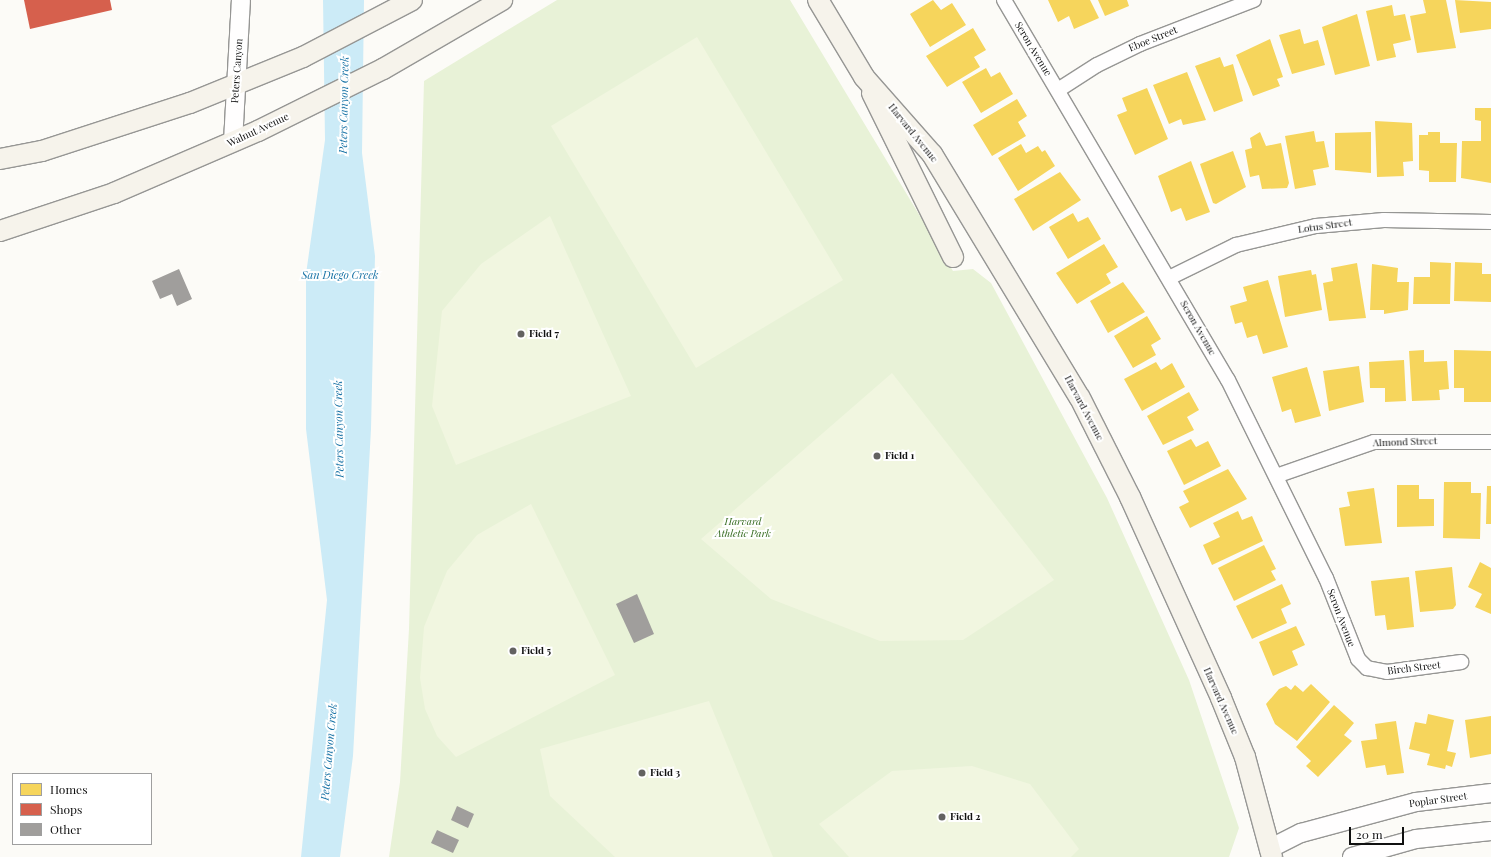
<!DOCTYPE html>
<html>
<head>
<meta charset="utf-8">
<style>
	body { margin:0 }
	#map { position:relative; width:1491px; height:857px; overflow:hidden; background:#fcfbf7; font-family:"Playfair Display",serif }
	div>[style] { position:absolute }
	[style*='--x'] { left:calc(var(--x)*1px); top:calc(var(--y)*1px); width:calc(var(--w)*1px); rotate:calc(var(--a)*1deg) }
	.green>* { inset:0; background:#e8f2d7 }
	.pitch>* { inset:0; background:#f1f6e0 }
	.water>* { inset:0; background:#ccebf7 }
	.homes>* { inset:0; background:#f6d55c }
	.shops>* { inset:0; background:#d6604d }
	.building>* { inset:0; background:#a09e9c }
	.roads { filter:drop-shadow(1px 0 #969694) drop-shadow(-1px 0 #969694) drop-shadow(0 1px #969694) drop-shadow(0 -1px #969694) }
	.minor>* { height:14px; margin:-7px; padding:0 7px; transform-origin:7px; border-radius:7px; background:#fffefe }
	.tertiary>* { height:18px; margin:-9px; padding:0 9px; transform-origin:9px; border-radius:9px; background:#fffefe }
	.secondary>* { height:20px; margin:-10px; padding:0 10px; transform-origin:10px; border-radius:10px; background:#f6f3eb }
	.dots>* { width:11px; height:11px; translate:-50% -50%; box-sizing:border-box; border:2px solid #fff; border-radius:50% }
	span { translate:-50% -50%; white-space:nowrap; text-align:center; line-height:1.15; -webkit-text-stroke:4px #fff; paint-order:stroke }
	.street-label { font-size:10px; color:#101010 }
	.poi-label { font-size:10px; color:#101010; font-weight:700 }
	.left { translate:0 -50%; text-align:left }
	.park-label { font-size:10px; color:#346a1f; font-style:italic }
	.water-label { font-size:11px; color:#1772a5; font-style:italic }
	.legend { position:absolute; left:12px; top:773px; width:140px; height:72px; box-sizing:border-box; background:#fff; border:1px solid #9f9f9f; margin:0; padding:5px 7px; list-style:none; font-size:12px; color:#101010 }
	.legend li { display:flex; align-items:center; gap:8px; height:20px }
	.legend b { width:20px; border:1px solid #9f9f9f }
	.scale { position:absolute; left:1349px; top:827px; width:55px; height:18px; box-sizing:border-box; border:2px solid #101010; border-top:0; padding-left:5px; font-size:12px; line-height:14px; white-space:nowrap; color:#101010; -webkit-text-stroke:3px #fff; paint-order:stroke }
</style>
</head>
<body>
<div id="map">
	<div class="green">
		<div style="clip-path:polygon(557px 0,790px 0,953px 271px,973px 269px,991px 283px,1107px 498px,1189px 680px,1239px 828px,1229px 857px,389px 857px,400px 782px,409px 629px,424px 81px)"></div>
	</div>
	<div class="pitch">
		<div style="clip-path:polygon(697px 37px,843px 280px,696px 368px,551px 126px)"></div>
		<div style="clip-path:polygon(550px 216px,631px 396px,456px 465px,432px 406px,442px 311px,481px 264px)"></div>
		<div style="clip-path:polygon(892px 373px,1054px 580px,963px 640px,880px 641px,771px 599px,701px 539px)"></div>
		<div style="clip-path:polygon(531px 504px,615px 675px,456px 757px,437px 736px,425px 709px,420px 678px,424px 627px,447px 571px,477px 535px)"></div>
		<div style="clip-path:polygon(709px 701px,773px 857px,615px 857px,550px 796px,540px 749px)"></div>
		<div style="clip-path:polygon(972px 766px,1030px 784px,1079px 849px,1071px 857px,849px 857px,819px 824px,892px 771px)"></div>
	</div>
	<div class="water">
		<div style="clip-path:polygon(323px 0,364px 0,362px 153px,375px 256px,371px 429px,353px 756px,340px 857px,301px 857px,327px 600px,306px 429px,306px 274px,325px 140px)"></div>
	</div>
	<div class="homes">
		<div style="clip-path:polygon(933px 0,941px 10px,952px 3px,966px 25px,930px 47px,910px 14px)"></div>
		<div style="clip-path:polygon(1048px 0,1090px 0,1099px 18px,1074px 29px,1069px 16px,1058px 22px)"></div>
		<div style="clip-path:polygon(1098px 0,1127px 0,1129px 6px,1105px 16px)"></div>
		<div style="clip-path:polygon(1423px 0,1446px 0,1456px 48px,1417px 53px,1410px 16px,1426px 13px)"></div>
		<div style="clip-path:polygon(1455px 0,1491px 2px,1491px 29px,1460px 33px)"></div>
		<div style="clip-path:polygon(1392px 5px,1394px 16px,1405px 14px,1411px 40px,1393px 44px,1396px 57px,1377px 61px,1366px 11px)"></div>
		<div style="clip-path:polygon(1357px 14px,1370px 66px,1335px 75px,1322px 27px)"></div>
		<div style="clip-path:polygon(973px 28px,986px 50px,974px 57px,980px 67px,947px 87px,926px 56px)"></div>
		<div style="clip-path:polygon(1300px 29px,1304px 44px,1318px 40px,1325px 65px,1292px 74px,1279px 35px)"></div>
		<div style="clip-path:polygon(1270px 39px,1283px 77px,1277px 79px,1280px 86px,1253px 96px,1236px 55px)"></div>
		<div style="clip-path:polygon(1220px 57px,1224px 67px,1233px 64px,1243px 101px,1214px 112px,1195px 66px)"></div>
		<div style="clip-path:polygon(986px 68px,991px 77px,1000px 72px,1013px 94px,981px 113px,962px 82px)"></div>
		<div style="clip-path:polygon(1187px 72px,1206px 120px,1183px 125px,1181px 119px,1169px 124px,1153px 85px)"></div>
		<div style="clip-path:polygon(1147px 88px,1168px 139px,1135px 155px,1117px 115px,1127px 111px,1122px 98px)"></div>
		<div style="clip-path:polygon(1017px 99px,1027px 116px,1018px 122px,1026px 136px,992px 156px,973px 125px)"></div>
		<div style="clip-path:polygon(1475px 108px,1491px 108px,1491px 183px,1461px 178px,1462px 141px,1481px 141px,1481px 121px,1475px 120px)"></div>
		<div style="clip-path:polygon(1375px 121px,1412px 123px,1413px 161px,1403px 162px,1404px 176px,1377px 177px)"></div>
		<div style="clip-path:polygon(1314px 131px,1316px 142px,1324px 141px,1329px 167px,1313px 170px,1316px 185px,1295px 189px,1285px 136px)"></div>
		<div style="clip-path:polygon(1260px 132px,1266px 146px,1281px 143px,1289px 183px,1287px 188px,1262px 189px,1259px 175px,1250px 177px,1245px 150px,1252px 148px,1250px 138px)"></div>
		<div style="clip-path:polygon(1371px 132px,1371px 173px,1335px 170px,1335px 133px)"></div>
		<div style="clip-path:polygon(1428px 132px,1440px 132px,1440px 143px,1457px 143px,1456px 182px,1429px 182px,1429px 171px,1419px 170px,1419px 135px,1428px 135px)"></div>
		<div style="clip-path:polygon(1021px 144px,1026px 153px,1038px 146px,1042px 152px,1045px 150px,1055px 166px,1018px 191px,998px 158px)"></div>
		<div style="clip-path:polygon(1233px 151px,1246px 187px,1216px 204px,1213px 203px,1200px 164px)"></div>
		<div style="clip-path:polygon(1191px 161px,1210px 212px,1186px 221px,1181px 208px,1171px 212px,1158px 176px)"></div>
		<div style="clip-path:polygon(1060px 172px,1081px 200px,1033px 231px,1014px 199px)"></div>
		<div style="clip-path:polygon(1073px 213px,1078px 222px,1088px 217px,1101px 239px,1068px 259px,1049px 227px)"></div>
		<div style="clip-path:polygon(1104px 244px,1118px 267px,1106px 274px,1111px 283px,1077px 304px,1056px 273px)"></div>
		<div style="clip-path:polygon(1430px 262px,1451px 263px,1450px 304px,1413px 304px,1414px 277px,1430px 277px)"></div>
		<div style="clip-path:polygon(1455px 262px,1482px 263px,1482px 274px,1491px 274px,1491px 302px,1454px 301px)"></div>
		<div style="clip-path:polygon(1357px 263px,1366px 318px,1329px 321px,1323px 283px,1333px 281px,1331px 268px)"></div>
		<div style="clip-path:polygon(1372px 264px,1398px 268px,1397px 282px,1409px 282px,1408px 310px,1384px 314px,1384px 310px,1370px 310px)"></div>
		<div style="clip-path:polygon(1311px 270px,1312px 275px,1316px 274px,1322px 310px,1285px 317px,1278px 276px)"></div>
		<div style="clip-path:polygon(1268px 280px,1288px 347px,1263px 354px,1257px 335px,1247px 338px,1242px 322px,1235px 324px,1230px 306px,1247px 301px,1243px 287px)"></div>
		<div style="clip-path:polygon(1123px 282px,1145px 312px,1108px 333px,1090px 301px)"></div>
		<div style="clip-path:polygon(1147px 316px,1161px 339px,1151px 345px,1156px 355px,1133px 368px,1114px 336px)"></div>
		<div style="clip-path:polygon(1424px 350px,1424px 362px,1447px 361px,1449px 389px,1439px 390px,1440px 400px,1412px 401px,1409px 351px)"></div>
		<div style="clip-path:polygon(1454px 350px,1491px 351px,1491px 402px,1464px 402px,1464px 388px,1454px 388px)"></div>
		<div style="clip-path:polygon(1404px 360px,1406px 401px,1385px 402px,1385px 388px,1370px 388px,1369px 362px)"></div>
		<div style="clip-path:polygon(1156px 362px,1161px 370px,1172px 363px,1185px 387px,1142px 411px,1124px 379px)"></div>
		<div style="clip-path:polygon(1359px 366px,1364px 402px,1329px 411px,1323px 371px)"></div>
		<div style="clip-path:polygon(1307px 367px,1321px 416px,1295px 423px,1291px 409px,1282px 412px,1272px 377px)"></div>
		<div style="clip-path:polygon(1189px 392px,1199px 410px,1187px 417px,1194px 430px,1163px 445px,1147px 416px)"></div>
		<div style="clip-path:polygon(1191px 439px,1196px 447px,1208px 441px,1221px 466px,1184px 485px,1167px 451px)"></div>
		<div style="clip-path:polygon(1228px 469px,1247px 499px,1190px 528px,1179px 507px,1189px 502px,1183px 491px)"></div>
		<div style="clip-path:polygon(1444px 482px,1471px 482px,1471px 493px,1481px 493px,1480px 539px,1443px 538px)"></div>
		<div style="clip-path:polygon(1397px 485px,1419px 485px,1419px 499px,1434px 499px,1434px 526px,1397px 527px)"></div>
		<div style="clip-path:polygon(1487px 486px,1491px 486px,1491px 524px,1486px 524px)"></div>
		<div style="clip-path:polygon(1374px 488px,1382px 543px,1345px 546px,1339px 508px,1350px 506px,1347px 492px)"></div>
		<div style="clip-path:polygon(1238px 511px,1242px 520px,1252px 516px,1263px 541px,1212px 565px,1203px 545px,1220px 537px,1213px 523px)"></div>
		<div style="clip-path:polygon(1264px 545px,1276px 569px,1271px 571px,1276px 580px,1234px 601px,1218px 568px)"></div>
		<div style="clip-path:polygon(1480px 562px,1491px 568px,1491px 614px,1475px 607px,1482px 594px,1468px 587px)"></div>
		<div style="clip-path:polygon(1452px 567px,1456px 605px,1453px 609px,1420px 612px,1415px 571px)"></div>
		<div style="clip-path:polygon(1409px 577px,1414px 627px,1387px 630px,1385px 615px,1375px 616px,1371px 581px)"></div>
		<div style="clip-path:polygon(1282px 584px,1291px 604px,1281px 609px,1287px 623px,1252px 639px,1236px 606px)"></div>
		<div style="clip-path:polygon(1296px 626px,1305px 645px,1292px 651px,1298px 665px,1273px 676px,1259px 642px)"></div>
		<div style="clip-path:polygon(1311px 684px,1330px 702px,1297px 741px,1275px 724px,1266px 704px,1279px 689px,1286px 686px,1291px 690px,1295px 685px,1303px 692px)"></div>
		<div style="clip-path:polygon(1334px 705px,1354px 723px,1344px 735px,1352px 741px,1318px 777px,1306px 766px,1311px 761px,1296px 747px)"></div>
		<div style="clip-path:polygon(1428px 714px,1454px 720px,1447px 751px,1456px 753px,1452px 767px,1446px 765px,1445px 769px,1427px 765px,1430px 754px,1409px 749px,1415px 722px,1426px 724px)"></div>
		<div style="clip-path:polygon(1491px 716px,1491px 754px,1470px 758px,1465px 720px)"></div>
		<div style="clip-path:polygon(1396px 721px,1404px 773px,1387px 775px,1385px 765px,1366px 768px,1361px 741px,1377px 739px,1375px 724px)"></div>
	</div>
	<div class="shops">
		<div style="clip-path:polygon(24px 0,110px 0,112px 10px,30px 29px)"></div>
	</div>
	<div class="building">
		<div style="clip-path:polygon(179px 269px,192px 299px,177px 306px,172px 294px,160px 299px,152px 281px)"></div>
		<div style="clip-path:polygon(637px 594px,654px 634px,634px 643px,616px 604px)"></div>
		<div style="clip-path:polygon(457px 806px,474px 814px,468px 828px,451px 820px)"></div>
		<div style="clip-path:polygon(437px 830px,459px 840px,453px 853px,431px 843px)"></div>
	</div>
	<div class="roads">
		<div class="minor">
			<div style="--x:1004;--y:0;--w:441;--a:59.5"></div>
			<div style="--x:1228;--y:380;--w:221;--a:63.7"></div>
			<div style="--x:1326;--y:578;--w:87;--a:68.4"></div>
			<div style="--x:1358;--y:659;--w:13;--a:45"></div>
			<div style="--x:1367;--y:668;--w:20;--a:11"></div>
			<div style="--x:1387;--y:672;--w:75;--a:-7.7"></div>
			<div style="--x:1058;--y:90;--w:46;--a:-32.7"></div>
			<div style="--x:1097;--y:65;--w:48;--a:-26"></div>
			<div style="--x:1140;--y:44;--w:122;--a:-21.1"></div>
			<div style="--x:1169;--y:278;--w:75;--a:-26.2"></div>
			<div style="--x:1236;--y:245;--w:82;--a:-13.4"></div>
			<div style="--x:1316;--y:226;--w:68;--a:-5"></div>
			<div style="--x:1384;--y:220;--w:107;--a:1.1"></div>
			<div style="--x:1276;--y:476;--w:104;--a:-19.1"></div>
			<div style="--x:1374;--y:442;--w:117;--a:0"></div>
		</div>
		<div class="tertiary">
			<div style="--x:233;--y:142;--w:142;--a:-86.8"></div>
			<div style="--x:1269;--y:849;--w:36;--a:-27"></div>
			<div style="--x:1301;--y:833;--w:119;--a:-15.1"></div>
			<div style="--x:1416;--y:802;--w:76;--a:-6.8"></div>
			<div style="--x:1352;--y:857;--w:66;--a:-15.7"></div>
			<div style="--x:1416;--y:839;--w:75;--a:-6.1"></div>
		</div>
		<div class="secondary">
			<div style="--x:818;--y:0;--w:90;--a:59.1"></div>
			<div style="--x:864;--y:77;--w:103;--a:48.6"></div>
			<div style="--x:932;--y:154;--w:285;--a:58.8"></div>
			<div style="--x:1080;--y:398;--w:111;--a:63.2"></div>
			<div style="--x:1130;--y:497;--w:221;--a:65.6"></div>
			<div style="--x:1221;--y:698;--w:64;--a:67.9"></div>
			<div style="--x:1245;--y:757;--w:104;--a:74.9"></div>
			<div style="--x:872;--y:93;--w:183;--a:63.7"></div>
			<div style="--x:0;--y:159;--w:43;--a:-10.8"></div>
			<div style="--x:42;--y:151;--w:156;--a:-18"></div>
			<div style="--x:190;--y:103;--w:122;--a:-22.2"></div>
			<div style="--x:303;--y:57;--w:123;--a:-27.6"></div>
			<div style="--x:0;--y:231;--w:120;--a:-18.4"></div>
			<div style="--x:114;--y:193;--w:157;--a:-23.3"></div>
			<div style="--x:258;--y:131;--w:140;--a:-26.4"></div>
			<div style="--x:383;--y:69;--w:138;--a:-30.1"></div>
		</div>
	</div>
	<div class="dots">
		<div style="left:521px;top:334px;background:#636261"></div>
		<div style="left:877px;top:456px;background:#636261"></div>
		<div style="left:513px;top:651px;background:#636261"></div>
		<div style="left:642px;top:773px;background:#636261"></div>
		<div style="left:942px;top:817px;background:#636261"></div>
	</div>
	<div class="street-label">
		<span style="left:1153px;top:39px;rotate:-22deg">Eboe Street</span>
		<span style="left:1033px;top:49px;rotate:59deg">Seron Avenue</span>
		<span style="left:237px;top:71px;rotate:-86deg">Peters Canyon</span>
		<span style="left:258px;top:130px;rotate:-25deg">Walnut Avenue</span>
		<span style="left:913px;top:133px;rotate:51deg">Harvard Avenue</span>
		<span style="left:1325px;top:226px;rotate:-8deg">Lotus Street</span>
		<span style="left:1198px;top:328px;rotate:60deg">Seron Avenue</span>
		<span style="left:1084px;top:408px;rotate:62deg">Harvard Avenue</span>
		<span style="left:1405px;top:442px;rotate:-2deg">Almond Street</span>
		<span style="left:1341px;top:618px;rotate:69deg">Seron Avenue</span>
		<span style="left:1414px;top:668px;rotate:-7deg">Birch Street</span>
		<span style="left:1221px;top:701px;rotate:66deg">Harvard Avenue</span>
		<span style="left:1438px;top:800px;rotate:-8deg">Poplar Street</span>
	</div>
	<div class="poi-label">
		<span class="left" style="left:529px;top:334px">Field 7</span>
		<span class="left" style="left:885px;top:456px">Field 1</span>
		<span class="left" style="left:521px;top:651px">Field 5</span>
		<span class="left" style="left:650px;top:773px">Field 3</span>
		<span class="left" style="left:950px;top:817px">Field 2</span>
	</div>
	<div class="park-label">
		<span style="left:743px;top:527px">Harvard<br>Athletic Park</span>
	</div>
	<div class="water-label">
		<span style="left:344px;top:105px;rotate:-89deg">Peters Canyon Creek</span>
		<span style="left:340px;top:275px">San Diego Creek</span>
		<span style="left:339px;top:429px;rotate:-91deg">Peters Canyon Creek</span>
		<span style="left:329px;top:752px;rotate:-85deg">Peters Canyon Creek</span>
	</div>
	<ul class="legend">
	<li><b style="height:11px;background:#f6d55c"></b>Homes</li>
	<li><b style="height:11px;background:#d6604d"></b>Shops</li>
	<li><b style="height:11px;background:#a09e9c"></b>Other</li>
	</ul>
	<div class="scale">20 m</div>
</div>
</body>
</html>
